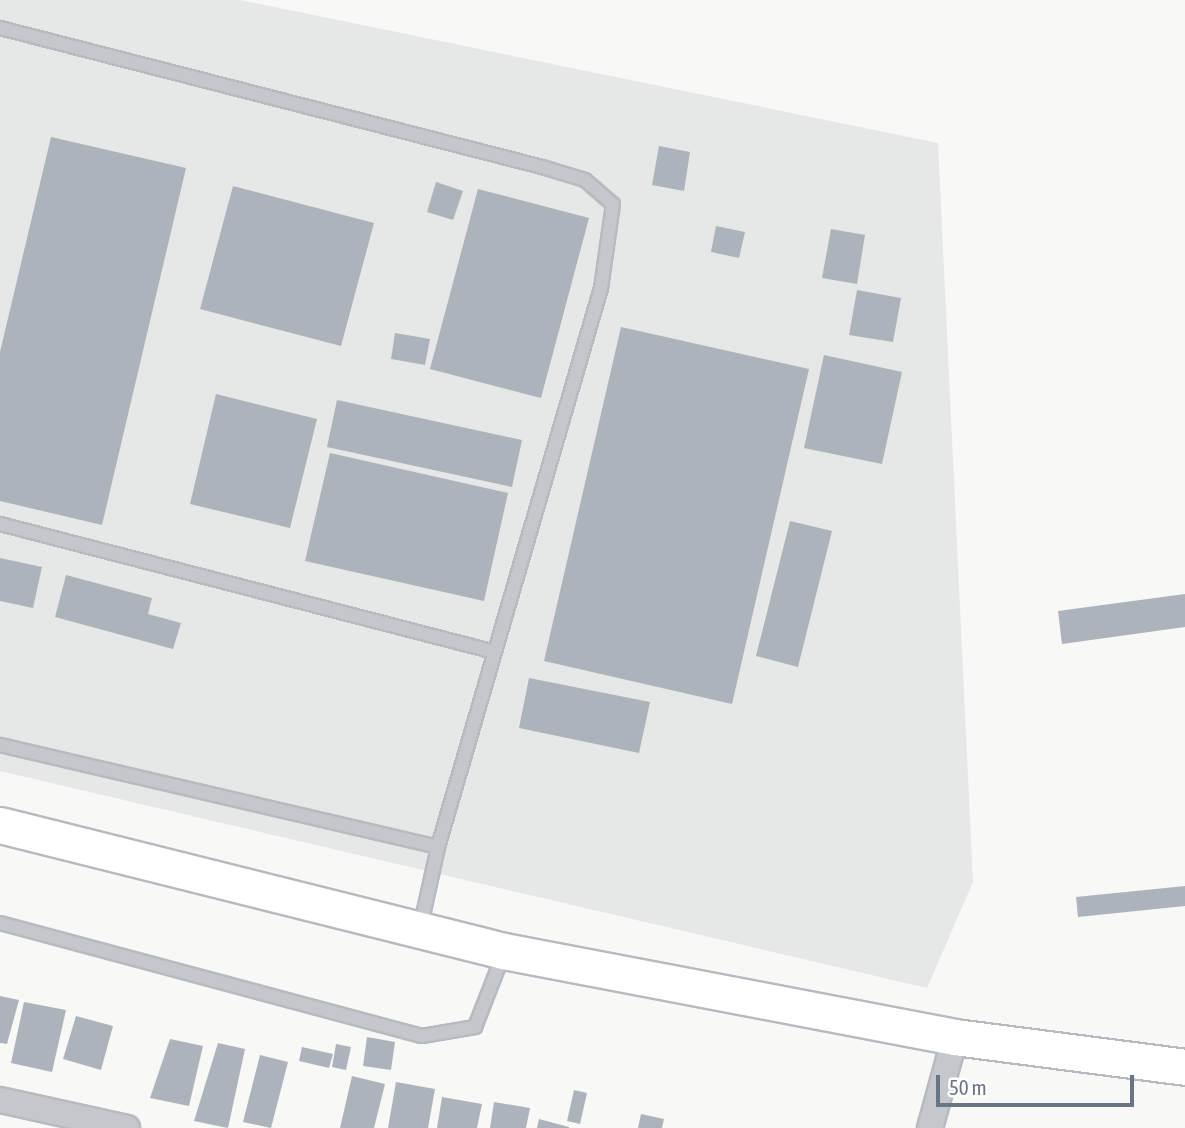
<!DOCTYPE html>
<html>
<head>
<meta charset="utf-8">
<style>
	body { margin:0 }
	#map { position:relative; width:1185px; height:1128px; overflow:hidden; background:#f8f8f6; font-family:"Asap Condensed",sans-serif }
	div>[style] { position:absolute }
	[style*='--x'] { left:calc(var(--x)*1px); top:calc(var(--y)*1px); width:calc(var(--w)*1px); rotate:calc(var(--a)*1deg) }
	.built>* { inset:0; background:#e6e7e7 }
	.building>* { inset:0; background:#adb3ba }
	.roads { filter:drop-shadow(2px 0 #b7babf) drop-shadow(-2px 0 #b7babf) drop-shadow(0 2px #b7babf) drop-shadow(0 -2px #b7babf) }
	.service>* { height:12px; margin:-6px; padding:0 6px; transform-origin:6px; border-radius:6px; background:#c4c7cb }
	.minor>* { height:24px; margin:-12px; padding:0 12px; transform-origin:12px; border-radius:12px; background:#c4c7cb }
	.secondary>* { height:35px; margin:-17.5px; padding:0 17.5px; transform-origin:17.5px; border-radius:17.5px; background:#fff }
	span { translate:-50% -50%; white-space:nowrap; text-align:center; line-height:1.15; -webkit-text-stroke:7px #fff; paint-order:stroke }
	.scale { position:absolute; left:936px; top:1075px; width:198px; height:32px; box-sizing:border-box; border:4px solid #697485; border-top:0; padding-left:9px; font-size:21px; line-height:24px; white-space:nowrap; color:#697485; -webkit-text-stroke:5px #fff; paint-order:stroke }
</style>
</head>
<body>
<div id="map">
	<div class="built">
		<div style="clip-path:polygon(0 0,240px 0,938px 143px,973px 882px,927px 988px,0 771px)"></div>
	</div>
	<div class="building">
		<div style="clip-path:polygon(51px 137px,186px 168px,102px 525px,0 501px,0 352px)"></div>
		<div style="clip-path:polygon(659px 146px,690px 152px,684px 191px,652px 185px)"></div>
		<div style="clip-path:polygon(436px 182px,463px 191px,453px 220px,427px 212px)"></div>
		<div style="clip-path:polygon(233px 186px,374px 223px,341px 346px,200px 309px)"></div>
		<div style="clip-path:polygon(478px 189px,589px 218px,541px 398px,430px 369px)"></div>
		<div style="clip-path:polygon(716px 226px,745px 232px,739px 258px,711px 252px)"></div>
		<div style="clip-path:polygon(831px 229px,865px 235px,857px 284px,822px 278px)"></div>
		<div style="clip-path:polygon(857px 290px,901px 298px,893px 342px,849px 335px)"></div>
		<div style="clip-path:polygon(621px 327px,809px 369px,732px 704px,544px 661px)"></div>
		<div style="clip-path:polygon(395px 333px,430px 339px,425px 365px,391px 359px)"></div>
		<div style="clip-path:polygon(824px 355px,902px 372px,882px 464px,804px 448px)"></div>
		<div style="clip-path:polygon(216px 394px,317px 419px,290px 528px,190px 504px)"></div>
		<div style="clip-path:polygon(337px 400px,522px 440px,512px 487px,327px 447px)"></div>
		<div style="clip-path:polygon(330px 453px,508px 493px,484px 601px,305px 561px)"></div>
		<div style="clip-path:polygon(790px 521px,832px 531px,798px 667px,756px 656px)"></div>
		<div style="clip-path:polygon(0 558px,42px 567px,33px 608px,0 601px)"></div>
		<div style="clip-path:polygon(66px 575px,152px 598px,148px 614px,181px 623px,173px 649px,55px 617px)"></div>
		<div style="clip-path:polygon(1185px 594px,1185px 627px,1062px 644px,1058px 611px)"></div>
		<div style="clip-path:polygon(529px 678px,650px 702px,639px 753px,519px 728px)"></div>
		<div style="clip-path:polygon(1185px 886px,1185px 906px,1078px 917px,1076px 897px)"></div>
		<div style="clip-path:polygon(0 996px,19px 1000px,7px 1044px,0 1043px)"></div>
		<div style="clip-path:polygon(24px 1002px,66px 1010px,52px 1072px,11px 1063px)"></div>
		<div style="clip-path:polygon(76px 1016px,113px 1026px,101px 1070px,63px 1059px)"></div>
		<div style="clip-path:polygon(367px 1037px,395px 1042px,391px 1070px,363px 1066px)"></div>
		<div style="clip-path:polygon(170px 1039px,203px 1046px,189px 1106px,150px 1098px)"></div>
		<div style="clip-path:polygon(218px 1043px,245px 1049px,228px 1128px,194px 1121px)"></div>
		<div style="clip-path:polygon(336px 1044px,351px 1047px,346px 1070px,332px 1067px)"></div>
		<div style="clip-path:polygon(302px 1047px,333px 1054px,329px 1068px,299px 1061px)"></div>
		<div style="clip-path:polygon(260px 1055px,288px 1062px,271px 1128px,243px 1122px)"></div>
		<div style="clip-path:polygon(352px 1076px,385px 1084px,374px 1128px,340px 1128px)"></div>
		<div style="clip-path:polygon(396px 1082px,435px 1089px,428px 1128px,388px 1128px)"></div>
		<div style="clip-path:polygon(574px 1090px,587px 1093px,580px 1124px,567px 1121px)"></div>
		<div style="clip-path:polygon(442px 1097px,482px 1104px,477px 1128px,437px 1128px)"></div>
		<div style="clip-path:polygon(494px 1102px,530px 1108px,526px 1128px,490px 1128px)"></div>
		<div style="clip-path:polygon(641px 1114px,664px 1119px,662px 1128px,638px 1128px)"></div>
		<div style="clip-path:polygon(539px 1119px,569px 1127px,569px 1128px,537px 1128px)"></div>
	</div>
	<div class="roads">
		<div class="service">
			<div style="--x:0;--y:28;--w:560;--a:14.38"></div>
			<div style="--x:542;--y:167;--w:45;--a:16.8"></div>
			<div style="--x:585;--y:180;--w:37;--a:41"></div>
			<div style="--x:613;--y:204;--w:85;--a:98.1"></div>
			<div style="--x:601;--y:288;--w:582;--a:106.26"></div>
			<div style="--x:438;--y:847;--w:84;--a:102.4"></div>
			<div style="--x:0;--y:524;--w:511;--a:14.5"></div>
			<div style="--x:0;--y:745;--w:450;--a:13.1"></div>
			<div style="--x:0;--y:923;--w:437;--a:15"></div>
			<div style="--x:422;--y:1036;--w:54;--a:-9.6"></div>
			<div style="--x:475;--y:1027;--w:77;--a:-68.7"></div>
		</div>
		<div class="minor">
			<div style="--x:0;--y:1100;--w:130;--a:12.4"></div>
			<div style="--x:930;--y:1128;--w:94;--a:-74.6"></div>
		</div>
		<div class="secondary">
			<div style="--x:0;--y:825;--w:520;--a:14.04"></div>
			<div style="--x:504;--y:951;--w:459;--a:10.8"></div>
			<div style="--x:955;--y:1037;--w:232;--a:7.4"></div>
		</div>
	</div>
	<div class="scale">50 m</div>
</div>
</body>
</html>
